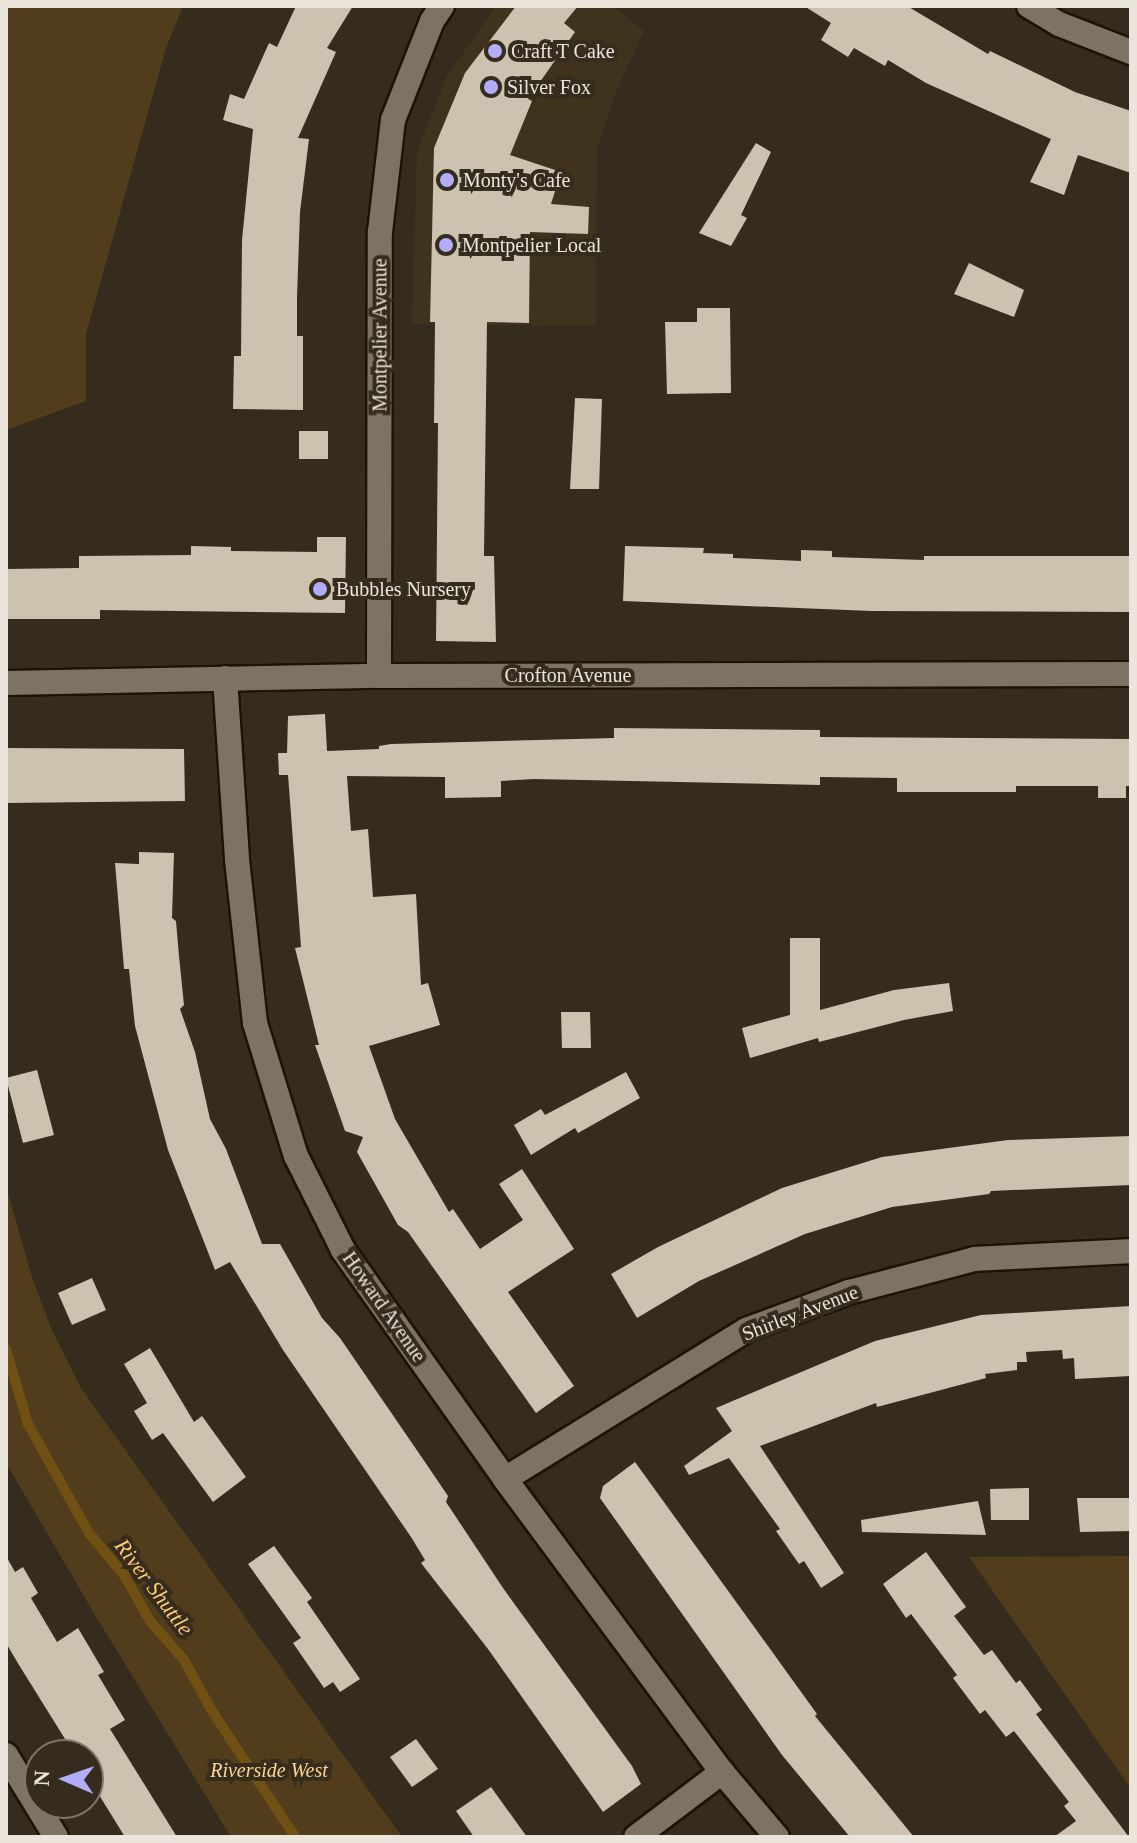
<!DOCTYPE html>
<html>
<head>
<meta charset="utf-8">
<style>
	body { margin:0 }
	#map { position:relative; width:1137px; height:1843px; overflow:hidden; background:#352c1d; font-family:Georgia,serif }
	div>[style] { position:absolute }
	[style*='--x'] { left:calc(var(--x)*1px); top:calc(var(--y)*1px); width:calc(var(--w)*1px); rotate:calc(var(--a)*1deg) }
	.built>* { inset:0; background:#40331e }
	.green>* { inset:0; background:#513d1c }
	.stream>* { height:10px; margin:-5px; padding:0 5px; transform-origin:5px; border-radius:5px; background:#715014 }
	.building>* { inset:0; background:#cdc1af }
	.roads { filter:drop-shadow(2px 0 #1d1406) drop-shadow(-2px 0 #1d1406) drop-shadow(0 2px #1d1406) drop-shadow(0 -2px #1d1406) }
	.street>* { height:24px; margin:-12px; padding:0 12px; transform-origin:12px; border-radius:12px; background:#7e7362 }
	.dots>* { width:22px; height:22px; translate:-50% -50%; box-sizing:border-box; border:4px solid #352c1d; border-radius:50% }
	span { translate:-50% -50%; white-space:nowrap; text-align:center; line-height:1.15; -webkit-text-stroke:8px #352c1d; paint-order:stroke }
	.poi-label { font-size:20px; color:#ece5dc }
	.left { translate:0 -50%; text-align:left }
	.street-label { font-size:20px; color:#ece5dc }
	.park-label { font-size:20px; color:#fdd495; font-style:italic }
	.water-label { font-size:22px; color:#fcc977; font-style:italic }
	.frame { position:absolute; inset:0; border:8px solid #ece5dc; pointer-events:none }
	.north { position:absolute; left:24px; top:1739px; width:80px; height:80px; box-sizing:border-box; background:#352c1d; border:2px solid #7e7669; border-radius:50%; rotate:272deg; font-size:22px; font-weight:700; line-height:32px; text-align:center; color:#ece5dc }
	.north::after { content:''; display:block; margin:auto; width:28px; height:36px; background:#b3adf9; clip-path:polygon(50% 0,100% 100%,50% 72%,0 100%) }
</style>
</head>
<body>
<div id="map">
	<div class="built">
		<div style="clip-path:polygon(496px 6px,613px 6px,644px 31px,619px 85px,597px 147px,596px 326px,412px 324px,417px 151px,447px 76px)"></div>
	</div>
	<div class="green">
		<div style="clip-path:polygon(6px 6px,183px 6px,166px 48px,86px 334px,86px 401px,6px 430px)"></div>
		<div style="clip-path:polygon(6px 1186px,32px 1277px,51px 1328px,81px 1388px,402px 1837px,231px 1837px,95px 1615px,6px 1463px)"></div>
		<div style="clip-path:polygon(1131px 1556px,1131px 1789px,969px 1557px)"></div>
	</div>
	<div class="stream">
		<div style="--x:6;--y:1349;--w:78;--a:73.7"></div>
		<div style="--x:28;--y:1424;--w:125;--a:60.8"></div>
		<div style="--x:89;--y:1533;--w:55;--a:50.2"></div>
		<div style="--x:124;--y:1575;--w:53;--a:60.5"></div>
		<div style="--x:150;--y:1621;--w:52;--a:48.9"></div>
		<div style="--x:184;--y:1660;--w:58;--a:61.2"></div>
		<div style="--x:212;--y:1711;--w:151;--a:56.6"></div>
	</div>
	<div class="building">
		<div style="clip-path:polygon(296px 6px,353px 6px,327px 48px,336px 52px,298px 138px,309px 139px,300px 212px,297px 298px,297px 336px,303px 336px,303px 410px,233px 409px,234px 356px,241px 356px,242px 240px,253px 129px,223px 120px,230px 94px,244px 99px,269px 43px,277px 47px)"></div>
		<div style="clip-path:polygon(516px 6px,578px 6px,564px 23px,575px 32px,528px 99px,532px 101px,510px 155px,561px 172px,551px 204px,589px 207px,588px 234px,530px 232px,529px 323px,487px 322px,484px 556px,494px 556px,496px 642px,436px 641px,438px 423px,434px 423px,435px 322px,430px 322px,434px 148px,465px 73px)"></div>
		<div style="clip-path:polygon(804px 6px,907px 6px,988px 54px,990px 51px,1075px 92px,1131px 111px,1131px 173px,1078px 155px,1064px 195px,1030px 182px,1051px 139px,926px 83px,888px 60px,885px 66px,854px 48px,848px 57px,821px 40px,831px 23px)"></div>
		<div style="clip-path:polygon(756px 143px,771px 152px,741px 215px,747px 218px,731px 246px,699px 233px)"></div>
		<div style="clip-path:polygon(969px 263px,1024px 290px,1014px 317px,954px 294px)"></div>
		<div style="clip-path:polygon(697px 308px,730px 308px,731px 393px,667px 394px,665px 322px,697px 322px)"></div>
		<div style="clip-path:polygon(575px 398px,602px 399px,599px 489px,570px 489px)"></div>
		<div style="clip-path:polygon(299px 431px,328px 431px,328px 459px,299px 459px)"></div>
		<div style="clip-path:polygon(317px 537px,346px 537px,345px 613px,100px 610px,100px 619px,6px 619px,6px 569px,79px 568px,79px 556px,191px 555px,191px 546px,231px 547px,231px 551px,317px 552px)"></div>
		<div style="clip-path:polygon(625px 546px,704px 548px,703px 553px,733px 554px,733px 558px,801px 561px,801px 550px,832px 551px,832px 557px,924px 560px,924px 556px,1131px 556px,1131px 612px,871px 611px,623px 601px)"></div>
		<div style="clip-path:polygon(325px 714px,327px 751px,379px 749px,379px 746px,391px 744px,614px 738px,614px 728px,820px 730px,820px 737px,1131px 739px,1131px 786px,1126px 786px,1126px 798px,1098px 798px,1098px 786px,1016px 786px,1016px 792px,897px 792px,897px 778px,820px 777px,820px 785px,534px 779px,501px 781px,501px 797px,445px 798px,445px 777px,347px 776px,351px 831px,368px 829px,373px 897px,416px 894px,421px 985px,428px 983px,440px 1025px,369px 1046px,395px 1119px,449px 1212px,453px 1209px,480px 1249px,523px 1220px,499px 1184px,522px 1169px,574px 1249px,508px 1292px,574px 1386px,536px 1413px,408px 1232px,398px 1225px,357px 1152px,363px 1137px,345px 1131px,315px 1045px,319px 1045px,295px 948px,301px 947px,288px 775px,279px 775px,278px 753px,287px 753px,288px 716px)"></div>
		<div style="clip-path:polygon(6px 748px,184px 749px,185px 801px,6px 803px)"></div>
		<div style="clip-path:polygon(139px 852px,174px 853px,172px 918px,176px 921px,179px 956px,184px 1005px,180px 1009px,195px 1052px,210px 1119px,226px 1149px,262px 1244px,280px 1244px,322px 1318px,340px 1338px,427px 1465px,448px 1496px,446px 1502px,503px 1588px,632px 1766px,641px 1784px,603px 1812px,488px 1649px,421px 1563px,425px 1560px,411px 1537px,283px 1350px,230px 1262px,215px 1270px,168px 1150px,135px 1026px,129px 969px,124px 969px,115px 863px,139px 864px)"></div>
		<div style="clip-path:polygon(790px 938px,820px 938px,820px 1010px,894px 990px,949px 983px,953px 1011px,904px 1020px,819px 1042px,818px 1038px,750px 1058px,742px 1028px,790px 1015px)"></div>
		<div style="clip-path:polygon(561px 1012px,590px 1012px,591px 1048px,562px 1048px)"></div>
		<div style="clip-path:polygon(37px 1070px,54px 1135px,23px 1143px,6px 1078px)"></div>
		<div style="clip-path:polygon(626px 1072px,640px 1098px,578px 1133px,575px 1128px,531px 1155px,514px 1125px,541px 1109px,545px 1115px)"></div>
		<div style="clip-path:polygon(1131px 1136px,1131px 1185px,991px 1191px,989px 1194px,892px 1207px,805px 1234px,699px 1281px,637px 1318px,611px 1274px,658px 1247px,782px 1188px,882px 1157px,1008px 1140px)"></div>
		<div style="clip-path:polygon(92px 1278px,106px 1310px,72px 1325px,58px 1293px)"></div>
		<div style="clip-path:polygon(1131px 1306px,1131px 1376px,1075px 1379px,1074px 1358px,1063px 1359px,1062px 1350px,1026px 1352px,1027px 1362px,1017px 1362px,1017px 1370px,985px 1374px,986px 1378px,877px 1407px,876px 1403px,760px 1446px,844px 1573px,821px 1588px,804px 1561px,799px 1564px,776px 1531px,780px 1529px,729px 1458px,689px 1475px,684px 1466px,732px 1431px,716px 1408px,875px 1341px,981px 1315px)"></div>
		<div style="clip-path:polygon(150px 1348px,194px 1422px,202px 1416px,246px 1477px,213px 1502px,163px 1433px,152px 1440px,134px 1411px,147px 1403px,124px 1364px)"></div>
		<div style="clip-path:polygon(635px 1462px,817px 1714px,815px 1716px,914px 1837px,850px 1837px,782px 1755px,600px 1498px,603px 1486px)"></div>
		<div style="clip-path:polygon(1029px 1488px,1029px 1520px,991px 1520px,990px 1489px)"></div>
		<div style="clip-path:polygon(1077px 1498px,1131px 1498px,1131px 1531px,1080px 1532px)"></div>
		<div style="clip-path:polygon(978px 1501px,986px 1535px,862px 1532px,861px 1520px)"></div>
		<div style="clip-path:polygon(274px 1546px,312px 1598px,307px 1602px,360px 1679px,340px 1692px,333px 1682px,324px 1688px,293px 1643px,301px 1638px,248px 1564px)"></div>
		<div style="clip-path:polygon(926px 1552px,966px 1607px,954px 1616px,984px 1655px,992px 1650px,1016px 1683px,1020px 1680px,1042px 1710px,1036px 1714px,1129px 1837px,1054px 1837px,1076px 1821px,1064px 1806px,1069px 1802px,1014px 1731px,1006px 1737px,985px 1710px,980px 1714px,953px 1678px,957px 1675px,911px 1614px,906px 1618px,883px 1584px)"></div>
		<div style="clip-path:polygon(6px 1556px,15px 1572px,23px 1567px,38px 1593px,31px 1598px,57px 1642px,78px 1628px,104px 1672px,98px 1675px,125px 1720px,110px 1729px,177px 1837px,125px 1837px,88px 1777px,88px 1755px,75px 1755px,19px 1665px,6px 1643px)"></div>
		<div style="clip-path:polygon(416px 1739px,438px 1769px,412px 1787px,390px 1757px)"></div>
		<div style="clip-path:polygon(491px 1787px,527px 1837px,474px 1837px,456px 1811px)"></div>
	</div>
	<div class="roads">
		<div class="street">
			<div style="--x:1029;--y:6;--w:35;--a:31"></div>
			<div style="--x:1059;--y:24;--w:77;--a:21.3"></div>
			<div style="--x:379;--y:676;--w:444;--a:-89.9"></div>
			<div style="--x:380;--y:232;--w:113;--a:-83.4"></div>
			<div style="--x:393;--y:120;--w:106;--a:-68.5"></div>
			<div style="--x:432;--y:21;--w:18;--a:-56"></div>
			<div style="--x:225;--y:678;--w:182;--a:86.2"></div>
			<div style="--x:237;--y:860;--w:164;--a:83.7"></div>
			<div style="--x:255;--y:1023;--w:139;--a:72.9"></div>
			<div style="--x:296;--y:1156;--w:105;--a:63.4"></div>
			<div style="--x:343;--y:1250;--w:281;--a:54.7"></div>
			<div style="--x:505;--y:1479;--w:365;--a:53.5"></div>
			<div style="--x:722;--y:1772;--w:85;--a:49.8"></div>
			<div style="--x:6;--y:683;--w:373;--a:-1.1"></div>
			<div style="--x:379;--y:676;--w:752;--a:-0.15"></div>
			<div style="--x:505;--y:1479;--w:283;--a:-31.7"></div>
			<div style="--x:746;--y:1330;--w:110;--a:-20.3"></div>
			<div style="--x:849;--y:1292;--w:130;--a:-14.7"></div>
			<div style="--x:975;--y:1259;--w:156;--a:-2.9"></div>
			<div style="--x:6;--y:1755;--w:96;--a:58.6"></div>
			<div style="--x:636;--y:1837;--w:108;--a:-37.1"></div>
		</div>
	</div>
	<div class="dots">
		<div style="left:495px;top:51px;background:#b3adf9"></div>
		<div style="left:491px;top:87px;background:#b3adf9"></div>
		<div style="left:447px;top:180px;background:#b3adf9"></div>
		<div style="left:446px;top:245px;background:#b3adf9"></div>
		<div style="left:320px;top:589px;background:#b3adf9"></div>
	</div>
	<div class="poi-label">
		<span class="left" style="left:511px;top:51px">Craft T Cake</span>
		<span class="left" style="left:507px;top:87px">Silver Fox</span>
		<span class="left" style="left:463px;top:180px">Monty's Cafe</span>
		<span class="left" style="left:462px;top:245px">Montpelier Local</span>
		<span class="left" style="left:336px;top:589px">Bubbles Nursery</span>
	</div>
	<div class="street-label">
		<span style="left:380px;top:335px;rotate:-90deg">Montpelier Avenue</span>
		<span style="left:568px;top:675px">Crofton Avenue</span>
		<span style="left:384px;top:1307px;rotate:55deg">Howard Avenue</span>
		<span style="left:800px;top:1313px;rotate:-21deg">Shirley Avenue</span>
	</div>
	<div class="park-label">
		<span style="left:269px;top:1770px">Riverside West</span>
	</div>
	<div class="water-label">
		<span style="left:154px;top:1587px;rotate:53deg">River Shuttle</span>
	</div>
	<div class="frame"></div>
	<div class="north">N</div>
</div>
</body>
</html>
